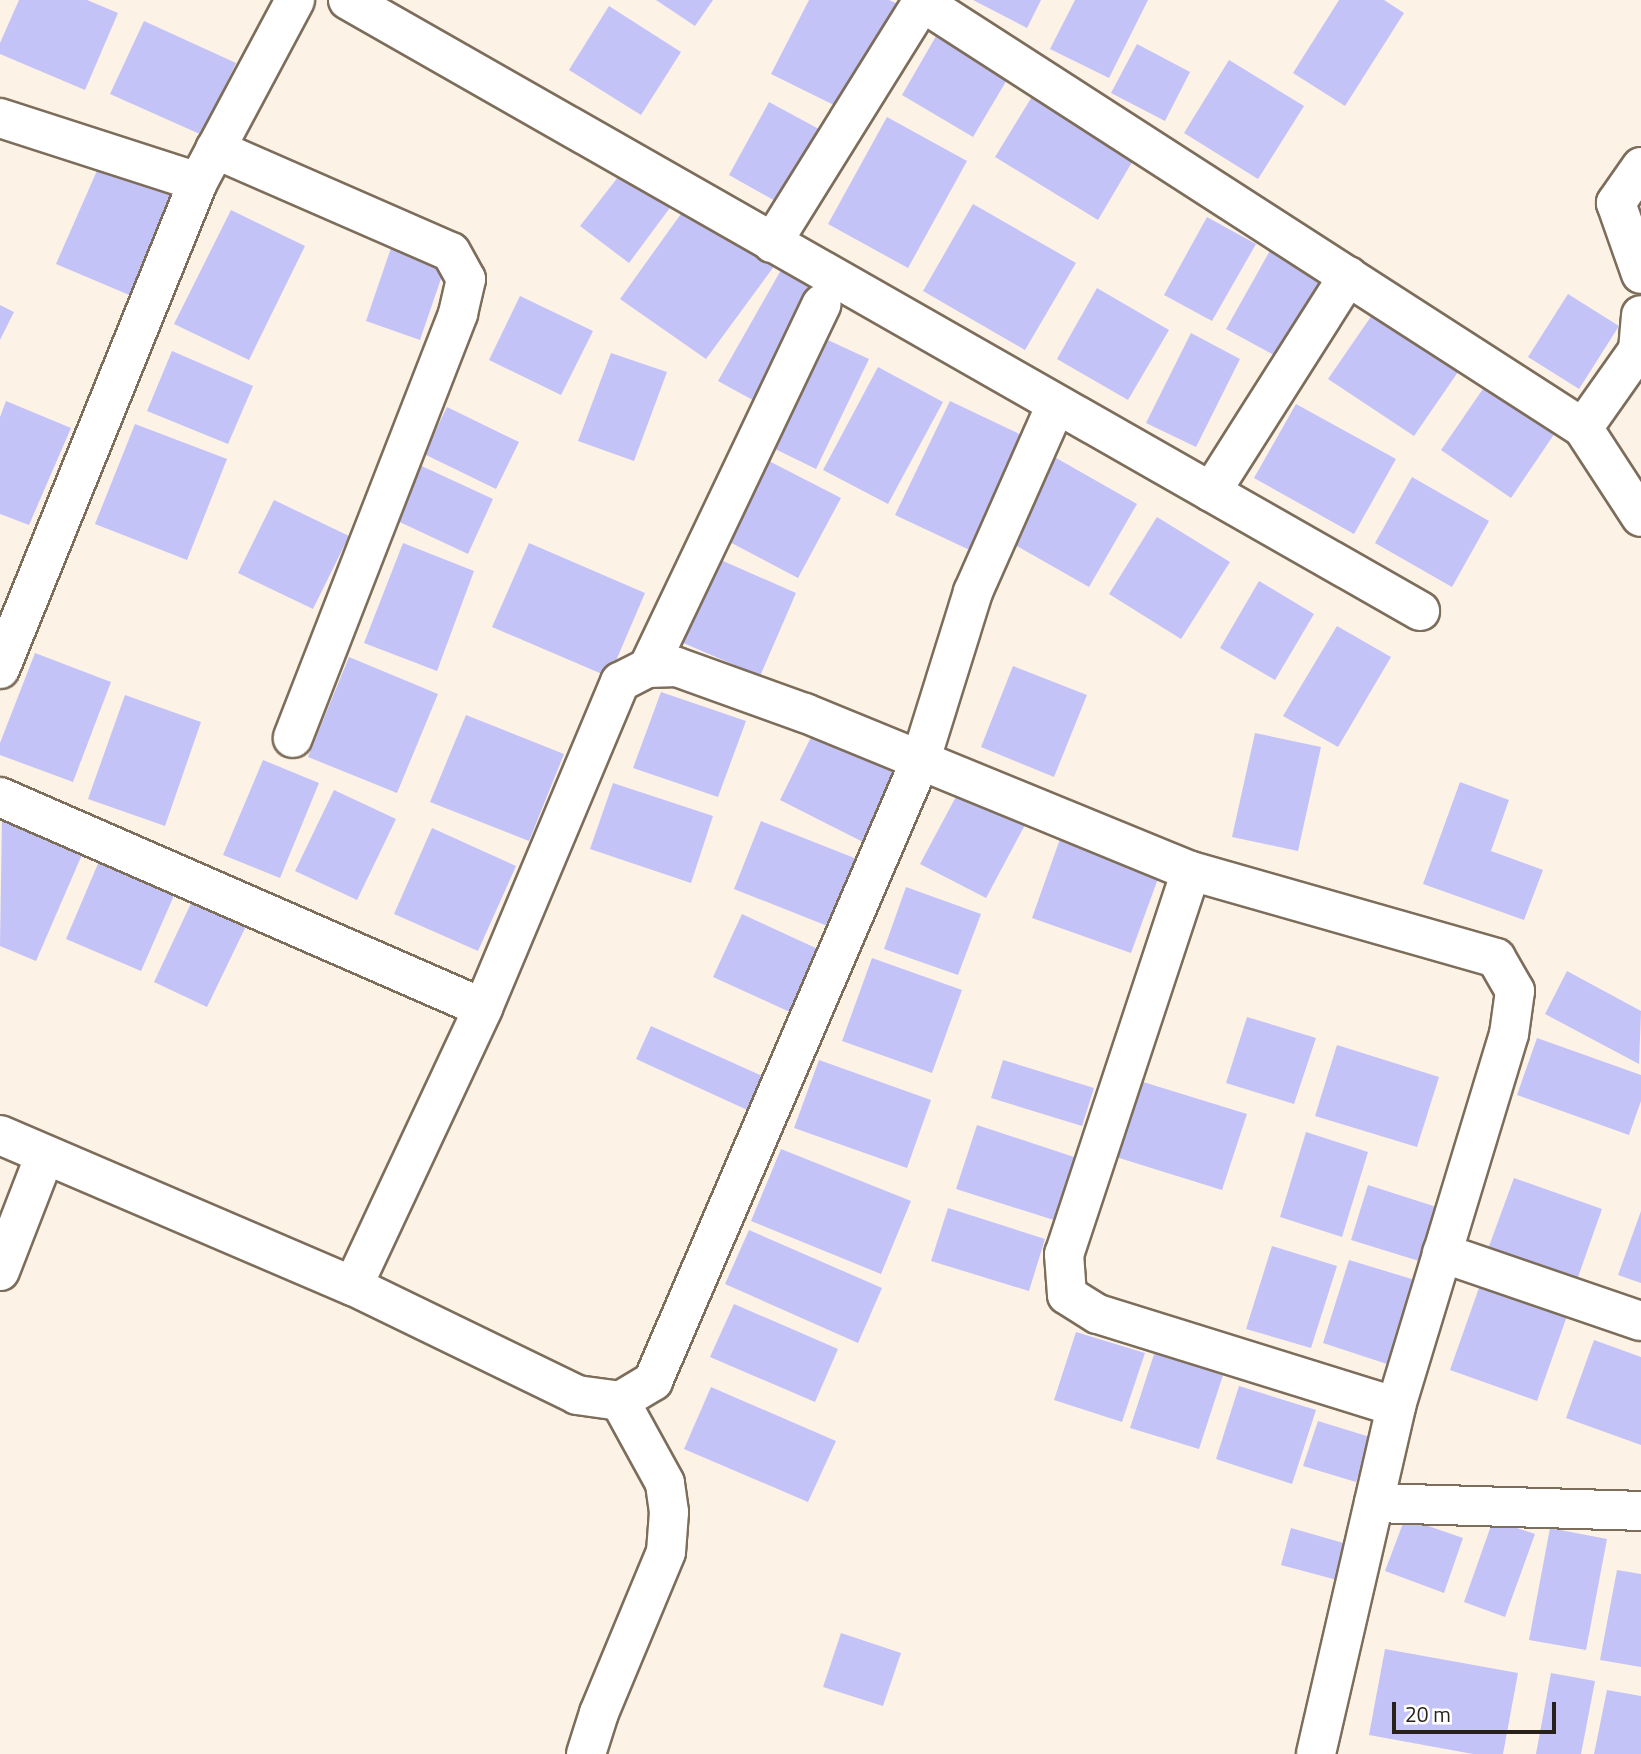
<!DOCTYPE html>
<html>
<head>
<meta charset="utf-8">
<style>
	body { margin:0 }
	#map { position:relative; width:1641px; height:1754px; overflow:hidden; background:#fdf2e6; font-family:"Titillium Web",sans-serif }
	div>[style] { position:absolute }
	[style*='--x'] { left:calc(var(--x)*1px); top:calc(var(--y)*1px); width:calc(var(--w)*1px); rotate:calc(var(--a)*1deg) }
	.building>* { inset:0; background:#c4c3f8 }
	.roads { filter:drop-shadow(2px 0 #7d6d5b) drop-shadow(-2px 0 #7d6d5b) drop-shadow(0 2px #7d6d5b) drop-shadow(0 -2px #7d6d5b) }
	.minor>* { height:38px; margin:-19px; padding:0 19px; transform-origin:19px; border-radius:19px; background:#fff }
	span { translate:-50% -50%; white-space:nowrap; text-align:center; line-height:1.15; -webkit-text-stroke:5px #fff; paint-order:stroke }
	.scale { position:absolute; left:1392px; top:1702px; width:164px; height:32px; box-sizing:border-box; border:4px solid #272119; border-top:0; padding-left:9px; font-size:21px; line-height:24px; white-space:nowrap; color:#272119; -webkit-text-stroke:5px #fff; paint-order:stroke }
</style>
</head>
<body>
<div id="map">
	<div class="building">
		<div style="clip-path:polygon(19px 0,87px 0,118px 13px,85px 90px,0 54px,0 43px)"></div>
		<div style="clip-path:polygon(656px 0,713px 0,695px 26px)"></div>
		<div style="clip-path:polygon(809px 0,889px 0,898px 4px,844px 110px,771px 74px)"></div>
		<div style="clip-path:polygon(973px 0,1041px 0,1027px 28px)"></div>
		<div style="clip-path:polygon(1075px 0,1148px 0,1109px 78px,1050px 49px)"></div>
		<div style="clip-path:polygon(1339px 0,1384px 0,1404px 13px,1345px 106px,1293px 73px)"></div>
		<div style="clip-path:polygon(609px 6px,681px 52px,641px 115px,569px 70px)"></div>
		<div style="clip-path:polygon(144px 21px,236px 63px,202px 135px,110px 94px)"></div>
		<div style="clip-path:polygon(939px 31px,1011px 73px,973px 137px,902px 95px)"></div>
		<div style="clip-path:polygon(1137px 44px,1190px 72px,1165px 121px,1111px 93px)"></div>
		<div style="clip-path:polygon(1229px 60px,1304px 106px,1258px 179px,1184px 133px)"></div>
		<div style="clip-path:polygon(1036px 90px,1138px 152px,1098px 220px,995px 157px)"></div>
		<div style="clip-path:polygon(769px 102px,828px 134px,786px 207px,729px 175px)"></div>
		<div style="clip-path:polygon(887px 117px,967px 161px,908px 268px,828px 224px)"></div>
		<div style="clip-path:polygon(103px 157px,180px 190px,134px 297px,56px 264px)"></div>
		<div style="clip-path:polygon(625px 168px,672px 205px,629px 263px,580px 226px)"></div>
		<div style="clip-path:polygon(688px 204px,775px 265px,706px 359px,620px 299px)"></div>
		<div style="clip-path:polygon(973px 204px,1076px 263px,1025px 350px,923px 291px)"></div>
		<div style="clip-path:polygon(231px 210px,305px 246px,249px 360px,174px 324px)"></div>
		<div style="clip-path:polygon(1207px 217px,1256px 244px,1212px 321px,1164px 295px)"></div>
		<div style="clip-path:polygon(392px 245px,446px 264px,420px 340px,366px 321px)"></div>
		<div style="clip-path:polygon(1272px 247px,1326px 278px,1281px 359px,1226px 329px)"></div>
		<div style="clip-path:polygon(781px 270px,822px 293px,760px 404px,718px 381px)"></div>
		<div style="clip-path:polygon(1097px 288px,1169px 330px,1128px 400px,1057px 359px)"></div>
		<div style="clip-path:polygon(1568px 294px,1619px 326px,1579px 389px,1528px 357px)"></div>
		<div style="clip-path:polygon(520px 296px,593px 331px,561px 395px,489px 360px)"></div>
		<div style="clip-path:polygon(0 305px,14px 312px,0 340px)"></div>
		<div style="clip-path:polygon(1372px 315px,1458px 372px,1414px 436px,1328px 379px)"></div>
		<div style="clip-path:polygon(1191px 333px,1240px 359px,1196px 447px,1146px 423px)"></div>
		<div style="clip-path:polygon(817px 335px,869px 359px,816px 469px,765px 444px)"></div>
		<div style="clip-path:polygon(172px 351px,253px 386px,228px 444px,147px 411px)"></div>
		<div style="clip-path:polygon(611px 353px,667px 372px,634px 461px,578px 441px)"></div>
		<div style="clip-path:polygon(878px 367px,943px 402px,888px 504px,823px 470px)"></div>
		<div style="clip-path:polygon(1487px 383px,1557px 430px,1511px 498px,1441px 450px)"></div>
		<div style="clip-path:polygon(6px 401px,71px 428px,29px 525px,0 514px,0 417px)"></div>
		<div style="clip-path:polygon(950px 401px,1032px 440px,976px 553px,895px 515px)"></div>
		<div style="clip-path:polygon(1296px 404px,1396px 459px,1354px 534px,1254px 478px)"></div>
		<div style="clip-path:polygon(447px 407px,519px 442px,496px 489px,424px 454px)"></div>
		<div style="clip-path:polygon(135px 424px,227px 459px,187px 560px,95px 524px)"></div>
		<div style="clip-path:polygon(1051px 455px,1137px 504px,1089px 587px,1003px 538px)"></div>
		<div style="clip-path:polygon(767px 460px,841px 498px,798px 578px,724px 539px)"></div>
		<div style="clip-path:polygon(413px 462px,493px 499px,468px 554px,389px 517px)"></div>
		<div style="clip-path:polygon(1412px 477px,1489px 521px,1452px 587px,1375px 543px)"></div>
		<div style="clip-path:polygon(274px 500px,349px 536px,313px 609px,238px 573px)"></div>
		<div style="clip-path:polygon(1157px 517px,1230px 562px,1181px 639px,1109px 594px)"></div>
		<div style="clip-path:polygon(403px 543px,474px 571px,437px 671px,364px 643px)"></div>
		<div style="clip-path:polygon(529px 543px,645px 593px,609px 677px,492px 627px)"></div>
		<div style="clip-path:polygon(705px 553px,796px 593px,760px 676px,667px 636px)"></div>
		<div style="clip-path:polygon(1259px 581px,1314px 614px,1275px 680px,1220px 648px)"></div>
		<div style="clip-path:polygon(1337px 626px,1391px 657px,1338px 747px,1283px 716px)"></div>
		<div style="clip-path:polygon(35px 653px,111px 682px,73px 782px,0 755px,0 743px)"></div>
		<div style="clip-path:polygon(349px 657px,438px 694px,397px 793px,308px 757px)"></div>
		<div style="clip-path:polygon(1013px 666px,1087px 695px,1054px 777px,981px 747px)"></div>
		<div style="clip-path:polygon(661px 692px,746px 721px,718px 797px,633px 768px)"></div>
		<div style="clip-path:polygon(125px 695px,201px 722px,165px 826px,88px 799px)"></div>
		<div style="clip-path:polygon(466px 715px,564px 754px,529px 841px,430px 802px)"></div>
		<div style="clip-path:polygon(816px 727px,900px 769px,863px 842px,780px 800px)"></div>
		<div style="clip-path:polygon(1255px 733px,1321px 747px,1298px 851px,1232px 837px)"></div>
		<div style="clip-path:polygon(263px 760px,319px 783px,280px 878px,223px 855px)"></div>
		<div style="clip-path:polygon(1460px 782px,1509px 800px,1491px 851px,1543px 870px,1524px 920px,1423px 884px)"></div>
		<div style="clip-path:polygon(613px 783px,713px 816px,691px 883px,590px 849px)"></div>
		<div style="clip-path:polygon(334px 790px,396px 819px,357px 900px,295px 871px)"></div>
		<div style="clip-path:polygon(959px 791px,1025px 825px,986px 898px,920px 864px)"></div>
		<div style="clip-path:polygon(2px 816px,84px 850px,36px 961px,0 946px)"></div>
		<div style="clip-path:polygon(761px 821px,862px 861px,835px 929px,734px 889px)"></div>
		<div style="clip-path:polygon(432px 828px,516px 866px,478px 951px,394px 914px)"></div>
		<div style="clip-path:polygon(1060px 839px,1160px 873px,1131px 953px,1032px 918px)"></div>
		<div style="clip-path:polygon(100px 859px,176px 891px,141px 971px,66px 939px)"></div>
		<div style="clip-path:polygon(906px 887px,981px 914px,958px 975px,884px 949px)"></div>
		<div style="clip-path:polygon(194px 897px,248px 922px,207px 1007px,154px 982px)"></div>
		<div style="clip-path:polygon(742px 914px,820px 950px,792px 1013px,713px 977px)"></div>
		<div style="clip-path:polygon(872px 958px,962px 990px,932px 1073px,842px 1041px)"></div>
		<div style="clip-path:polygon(1567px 971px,1641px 1011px,1639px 1064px,1545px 1014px)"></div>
		<div style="clip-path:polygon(1247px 1017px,1316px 1038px,1294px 1104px,1226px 1083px)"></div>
		<div style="clip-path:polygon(651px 1026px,771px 1080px,756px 1114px,636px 1059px)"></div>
		<div style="clip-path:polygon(1537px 1038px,1641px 1075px,1641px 1101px,1629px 1135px,1517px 1095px)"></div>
		<div style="clip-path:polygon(1337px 1045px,1439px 1077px,1417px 1147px,1315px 1116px)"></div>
		<div style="clip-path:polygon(819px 1060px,931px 1100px,907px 1168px,794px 1128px)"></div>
		<div style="clip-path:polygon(1003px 1060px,1094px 1088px,1082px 1126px,991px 1098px)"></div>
		<div style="clip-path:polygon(1140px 1081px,1247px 1114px,1222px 1190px,1116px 1157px)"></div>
		<div style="clip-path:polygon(977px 1125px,1077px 1158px,1057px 1221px,956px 1189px)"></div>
		<div style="clip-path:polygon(1306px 1132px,1368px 1152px,1342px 1237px,1280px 1217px)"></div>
		<div style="clip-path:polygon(781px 1149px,911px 1201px,881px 1274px,751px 1221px)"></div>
		<div style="clip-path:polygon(1514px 1178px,1602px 1209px,1577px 1280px,1488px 1249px)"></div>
		<div style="clip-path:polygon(1368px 1185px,1449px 1211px,1432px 1265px,1351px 1240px)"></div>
		<div style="clip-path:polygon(948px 1208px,1045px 1239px,1029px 1291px,931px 1261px)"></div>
		<div style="clip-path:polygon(1641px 1211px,1641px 1283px,1618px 1275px)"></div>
		<div style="clip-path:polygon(749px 1230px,882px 1288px,858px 1343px,725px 1284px)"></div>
		<div style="clip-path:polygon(1272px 1246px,1337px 1266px,1311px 1348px,1246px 1329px)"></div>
		<div style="clip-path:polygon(1349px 1260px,1415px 1280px,1387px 1364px,1323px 1343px)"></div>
		<div style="clip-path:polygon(1480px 1285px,1567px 1316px,1537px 1401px,1450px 1370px)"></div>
		<div style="clip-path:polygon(734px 1304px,838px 1349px,815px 1402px,710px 1357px)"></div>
		<div style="clip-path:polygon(1076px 1332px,1145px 1353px,1122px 1422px,1054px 1400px)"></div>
		<div style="clip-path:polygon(1594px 1340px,1641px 1357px,1641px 1445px,1566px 1418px)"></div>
		<div style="clip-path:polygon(1156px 1348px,1225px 1369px,1199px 1449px,1130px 1428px)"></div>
		<div style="clip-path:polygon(1239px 1386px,1316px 1410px,1292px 1484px,1216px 1459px)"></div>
		<div style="clip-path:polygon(711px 1387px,836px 1441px,808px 1502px,684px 1449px)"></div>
		<div style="clip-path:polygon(1318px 1421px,1370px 1437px,1356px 1482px,1303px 1466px)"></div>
		<div style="clip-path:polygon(1405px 1518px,1463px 1538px,1444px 1593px,1385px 1571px)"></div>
		<div style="clip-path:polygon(1493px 1520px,1535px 1534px,1505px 1617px,1464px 1602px)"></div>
		<div style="clip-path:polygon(1291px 1528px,1347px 1544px,1337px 1580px,1281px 1565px)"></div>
		<div style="clip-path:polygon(1550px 1528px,1607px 1539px,1586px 1650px,1529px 1640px)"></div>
		<div style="clip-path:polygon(1617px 1570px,1641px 1574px,1641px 1667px,1600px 1660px)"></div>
		<div style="clip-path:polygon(841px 1633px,901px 1653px,883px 1706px,823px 1687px)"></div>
		<div style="clip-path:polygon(1385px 1649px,1518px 1673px,1503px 1754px,1473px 1754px,1369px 1735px)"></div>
		<div style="clip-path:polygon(1551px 1673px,1595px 1681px,1581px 1754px,1536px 1754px)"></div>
		<div style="clip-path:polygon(1607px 1690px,1641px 1696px,1641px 1754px,1594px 1754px)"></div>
	</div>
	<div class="roads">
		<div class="minor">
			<div style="--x:348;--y:0;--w:1234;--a:29.68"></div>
			<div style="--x:922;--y:2;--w:786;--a:32.8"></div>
			<div style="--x:1583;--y:428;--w:95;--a:-54.8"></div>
			<div style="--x:1638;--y:350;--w:35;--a:-85"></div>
			<div style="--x:0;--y:118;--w:208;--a:17.9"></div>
			<div style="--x:198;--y:182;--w:206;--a:-61.9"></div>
			<div style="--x:215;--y:149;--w:257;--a:23.6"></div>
			<div style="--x:451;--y:252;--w:31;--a:61"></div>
			<div style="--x:466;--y:279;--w:36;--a:103"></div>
			<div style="--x:458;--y:314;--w:455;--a:111.3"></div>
			<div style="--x:1641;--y:167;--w:44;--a:124.8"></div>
			<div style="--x:1616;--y:203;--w:75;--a:70.6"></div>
			<div style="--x:772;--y:243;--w:286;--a:-58.1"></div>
			<div style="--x:1583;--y:428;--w:106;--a:56.9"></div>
			<div style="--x:1211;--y:492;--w:256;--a:-57.6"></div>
			<div style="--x:648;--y:668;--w:403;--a:-64.5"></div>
			<div style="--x:0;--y:669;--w:526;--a:-67.87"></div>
			<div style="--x:0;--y:797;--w:527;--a:23.6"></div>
			<div style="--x:1191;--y:871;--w:404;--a:108.3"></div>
			<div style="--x:1064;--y:1254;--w:41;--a:85.8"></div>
			<div style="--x:1067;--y:1295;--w:36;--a:32"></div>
			<div style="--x:1098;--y:1314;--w:312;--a:17.3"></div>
			<div style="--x:0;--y:1135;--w:384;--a:23.2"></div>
			<div style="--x:353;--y:1286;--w:307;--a:-64.9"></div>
			<div style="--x:483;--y:1008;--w:354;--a:-67.2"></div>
			<div style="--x:620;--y:682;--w:31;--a:-27"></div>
			<div style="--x:648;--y:668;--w:29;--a:-2"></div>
			<div style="--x:677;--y:667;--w:136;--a:19.8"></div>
			<div style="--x:805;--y:713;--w:417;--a:22.3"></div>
			<div style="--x:1191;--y:871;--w:317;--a:15.9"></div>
			<div style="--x:1496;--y:958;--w:38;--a:60"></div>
			<div style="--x:1515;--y:991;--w:43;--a:97.9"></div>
			<div style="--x:1509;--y:1034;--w:390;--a:106.9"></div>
			<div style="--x:1396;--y:1407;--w:356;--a:103"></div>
			<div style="--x:1442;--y:1253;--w:210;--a:18.9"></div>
			<div style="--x:0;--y:1271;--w:124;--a:-68.8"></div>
			<div style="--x:353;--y:1286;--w:249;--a:25.9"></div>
			<div style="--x:577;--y:1395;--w:43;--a:7.9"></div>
			<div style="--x:620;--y:1401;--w:39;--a:-31"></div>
			<div style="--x:653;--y:1381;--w:677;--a:-66.69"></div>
			<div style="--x:921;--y:759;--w:175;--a:-72.7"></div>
			<div style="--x:973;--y:592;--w:205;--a:-66.1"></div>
			<div style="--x:1374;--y:1503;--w:267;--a:1.7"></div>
			<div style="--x:586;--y:1754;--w:43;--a:-72.4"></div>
			<div style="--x:599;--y:1713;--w:174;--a:-67.4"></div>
			<div style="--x:666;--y:1552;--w:40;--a:-85.7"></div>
			<div style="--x:669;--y:1512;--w:29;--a:-98"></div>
			<div style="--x:665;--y:1483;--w:94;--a:-118.8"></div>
		</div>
	</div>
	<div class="scale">20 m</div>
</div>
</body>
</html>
